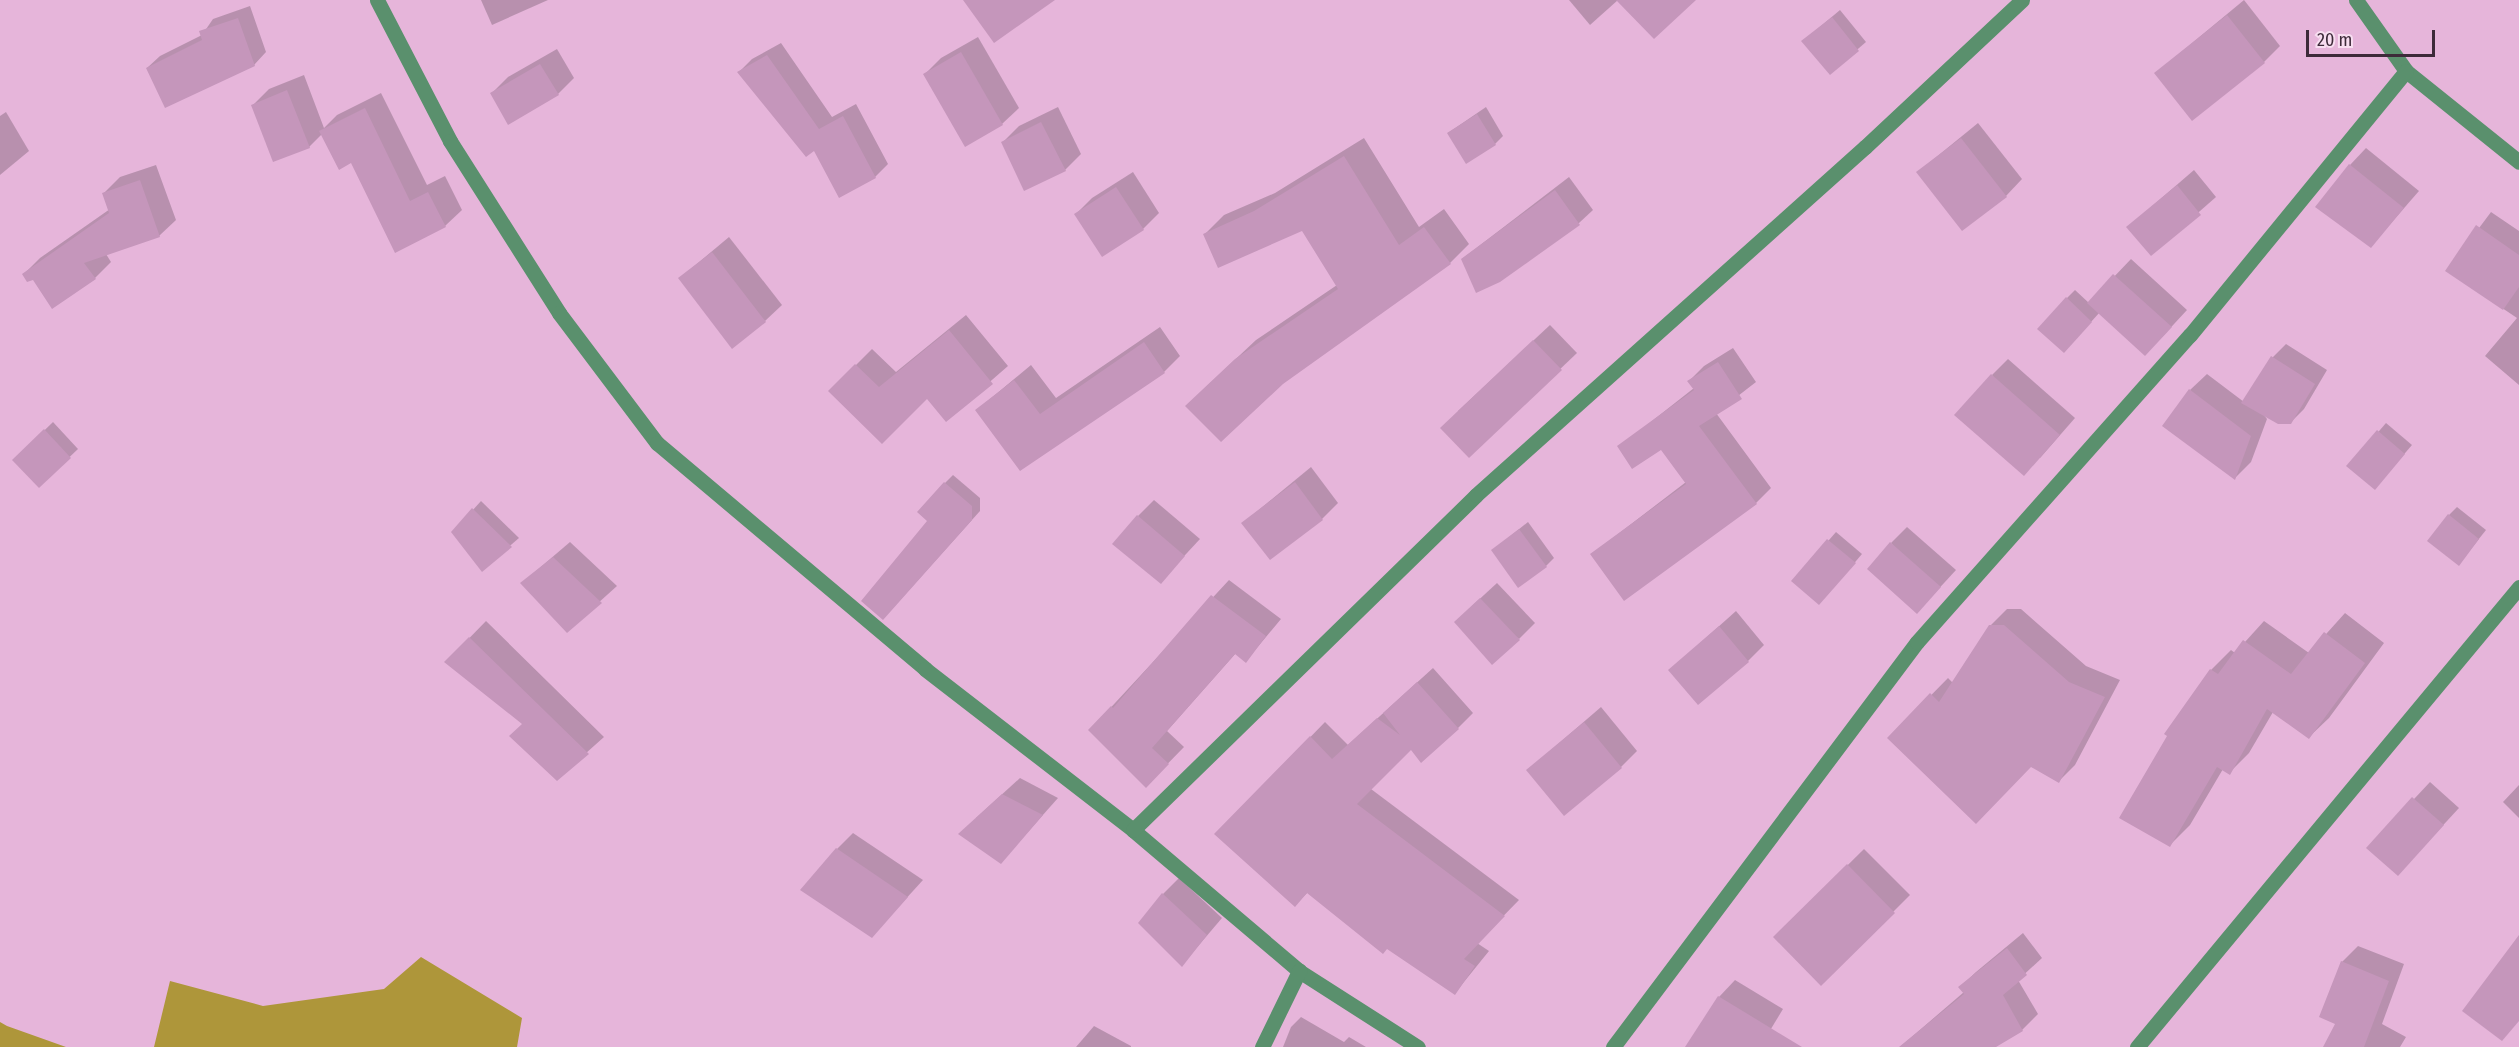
<!DOCTYPE html>
<html>
<head>
<meta charset="utf-8">
<style>
	body { margin:0 }
	#map { position:relative; width:2519px; height:1047px; overflow:hidden; background:#e6b5da; font-family:"Fira Sans Condensed",sans-serif }
	div>[style] { position:absolute }
	[style*='--x'] { left:calc(var(--x)*1px); top:calc(var(--y)*1px); width:calc(var(--w)*1px); rotate:calc(var(--a)*1deg) }
	.forest>* { inset:0; background:#ae963a }
	.shadow>* { inset:0; background:#0003 }
	.building>* { inset:0; background:#c596bb }
	.minor>* { height:15px; margin:-7.5px; padding:0 7.5px; transform-origin:7.5px; border-radius:7.5px; background:#5a906d }
	span { translate:-50% -50%; white-space:nowrap; text-align:center; line-height:1.15; -webkit-text-stroke:6px #f8def1; paint-order:stroke }
	.scale { position:absolute; left:2306px; top:30px; width:129px; height:27px; box-sizing:border-box; border:3px solid #3d2a39; border-top:0; padding-left:8px; font-size:18px; line-height:21px; white-space:nowrap; color:#3d2a39; -webkit-text-stroke:4px #f8def1; paint-order:stroke }
</style>
</head>
<body>
<div id="map">
	<div class="forest">
		<div style="clip-path:polygon(421px 957px,522px 1018px,517px 1047px,154px 1047px,170px 981px,263px 1006px,384px 989px)"></div>
		<div style="clip-path:polygon(0 1022px,7px 1026px,66px 1047px,0 1047px)"></div>
	</div>
	<div class="shadow">
		<div style="clip-path:polygon(481px 0,548px 0,492px 25px)"></div>
		<div style="clip-path:polygon(1569px 0,1618px 0,1590px 25px)"></div>
		<div style="clip-path:polygon(2244px 0,2280px 46px,2264px 62px,2156px 73px)"></div>
		<div style="clip-path:polygon(250px 6px,266px 52px,254px 65px,147px 68px,160px 56px,202px 35px,213px 19px)"></div>
		<div style="clip-path:polygon(1840px 10px,1866px 42px,1830px 73px,1803px 41px)"></div>
		<div style="clip-path:polygon(978px 37px,1019px 108px,1002px 124px,925px 74px,941px 58px)"></div>
		<div style="clip-path:polygon(781px 43px,832px 117px,856px 104px,888px 164px,875px 177px,814px 149px,739px 72px,752px 59px)"></div>
		<div style="clip-path:polygon(557px 49px,574px 78px,558px 94px,491px 94px,508px 77px)"></div>
		<div style="clip-path:polygon(304px 75px,324px 128px,337px 115px,381px 93px,427px 185px,445px 176px,462px 210px,445px 226px,352px 161px,322px 134px,309px 147px,253px 105px,269px 89px)"></div>
		<div style="clip-path:polygon(1058px 107px,1081px 154px,1065px 170px,1003px 142px,1019px 126px)"></div>
		<div style="clip-path:polygon(1486px 107px,1503px 136px,1495px 144px,1448px 133px)"></div>
		<div style="clip-path:polygon(6px 112px,29px 151px,0 175px,0 116px)"></div>
		<div style="clip-path:polygon(1978px 123px,2022px 179px,2006px 196px,1918px 172px)"></div>
		<div style="clip-path:polygon(1364px 138px,1419px 227px,1444px 209px,1469px 244px,1450px 263px,1282px 382px,1206px 387px,1256px 340px,1337px 285px,1302px 229px,1205px 234px,1224px 215px,1275px 193px)"></div>
		<div style="clip-path:polygon(2366px 148px,2419px 191px,2371px 246px,2350px 165px)"></div>
		<div style="clip-path:polygon(156px 165px,176px 220px,159px 236px,106px 254px,111px 262px,95px 278px,24px 274px,40px 258px,110px 209px,104px 193px,120px 177px)"></div>
		<div style="clip-path:polygon(2194px 170px,2216px 197px,2151px 254px,2128px 227px)"></div>
		<div style="clip-path:polygon(1133px 172px,1159px 213px,1143px 229px,1076px 214px,1092px 198px)"></div>
		<div style="clip-path:polygon(1569px 177px,1593px 210px,1579px 223px,1462px 259px)"></div>
		<div style="clip-path:polygon(2491px 212px,2519px 231px,2519px 385px,2485px 356px,2517px 318px,2447px 271px)"></div>
		<div style="clip-path:polygon(729px 237px,782px 305px,765px 321px,680px 278px)"></div>
		<div style="clip-path:polygon(2131px 259px,2187px 310px,2162px 337px,2100px 312px,2072px 343px,2067px 298px,2075px 290px,2089px 303px)"></div>
		<div style="clip-path:polygon(966px 315px,1008px 366px,946px 420px,927px 397px,830px 391px,872px 349px,896px 372px)"></div>
		<div style="clip-path:polygon(1550px 325px,1577px 353px,1469px 456px,1458px 411px)"></div>
		<div style="clip-path:polygon(1160px 327px,1180px 356px,1164px 372px,1020px 469px,977px 410px,1031px 365px,1056px 398px)"></div>
		<div style="clip-path:polygon(2286px 344px,2327px 370px,2304px 409px,2291px 422px,2263px 414px,2267px 419px,2251px 462px,2235px 478px,2190px 390px,2207px 374px,2244px 402px,2273px 357px)"></div>
		<div style="clip-path:polygon(1733px 348px,1756px 382px,1716px 413px,1771px 488px,1756px 503px,1592px 554px,1686px 482px,1662px 448px,1619px 447px,1694px 388px,1689px 381px,1704px 366px)"></div>
		<div style="clip-path:polygon(2008px 359px,2075px 418px,2040px 458px,1992px 375px)"></div>
		<div style="clip-path:polygon(53px 422px,78px 449px,39px 486px,14px 460px)"></div>
		<div style="clip-path:polygon(2386px 423px,2412px 445px,2382px 480px,2349px 466px)"></div>
		<div style="clip-path:polygon(1311px 467px,1338px 503px,1322px 519px,1243px 523px)"></div>
		<div style="clip-path:polygon(953px 475px,980px 498px,980px 511px,891px 610px,945px 483px)"></div>
		<div style="clip-path:polygon(1154px 500px,1200px 539px,1160px 582px,1138px 516px)"></div>
		<div style="clip-path:polygon(481px 501px,519px 538px,482px 570px,453px 532px)"></div>
		<div style="clip-path:polygon(2457px 507px,2486px 530px,2459px 564px,2449px 515px)"></div>
		<div style="clip-path:polygon(1528px 522px,1554px 558px,1546px 566px,1493px 550px)"></div>
		<div style="clip-path:polygon(1907px 527px,1956px 570px,1933px 595px,1891px 543px)"></div>
		<div style="clip-path:polygon(1836px 532px,1862px 554px,1827px 595px,1793px 581px)"></div>
		<div style="clip-path:polygon(570px 542px,617px 586px,567px 631px,522px 583px)"></div>
		<div style="clip-path:polygon(1229px 580px,1281px 619px,1246px 661px,1236px 653px,1167px 731px,1184px 747px,1146px 786px,1090px 730px)"></div>
		<div style="clip-path:polygon(1497px 583px,1535px 623px,1519px 639px,1472px 606px)"></div>
		<div style="clip-path:polygon(2007px 609px,2021px 609px,2086px 666px,2120px 680px,2075px 765px,2059px 781px,2031px 765px,1889px 738px,1948px 678px,1953px 683px,1990px 626px)"></div>
		<div style="clip-path:polygon(1736px 611px,1764px 645px,1748px 661px,1670px 670px)"></div>
		<div style="clip-path:polygon(2345px 613px,2384px 643px,2329px 718px,2309px 737px,2273px 712px,2249px 753px,2229px 773px,2223px 769px,2190px 825px,2170px 845px,2211px 670px,2231px 650px,2235px 653px,2264px 621px,2309px 653px)"></div>
		<div style="clip-path:polygon(486px 621px,604px 737px,557px 779px,524px 723px,446px 662px)"></div>
		<div style="clip-path:polygon(1433px 668px,1473px 713px,1458px 728px,1412px 748px,1371px 789px,1519px 900px,1477px 943px,1489px 951px,1455px 993px,1308px 892px,1295px 905px,1216px 834px,1325px 722px,1348px 745px)"></div>
		<div style="clip-path:polygon(1601px 707px,1637px 751px,1621px 767px,1528px 770px)"></div>
		<div style="clip-path:polygon(1020px 778px,1058px 798px,1001px 862px,976px 818px)"></div>
		<div style="clip-path:polygon(2430px 782px,2459px 808px,2398px 874px,2368px 848px)"></div>
		<div style="clip-path:polygon(2519px 785px,2519px 818px,2503px 802px)"></div>
		<div style="clip-path:polygon(853px 833px,923px 880px,872px 936px,837px 849px)"></div>
		<div style="clip-path:polygon(1864px 849px,1910px 895px,1821px 984px,1775px 937px)"></div>
		<div style="clip-path:polygon(1179px 878px,1222px 918px,1182px 965px,1163px 894px)"></div>
		<div style="clip-path:polygon(2023px 933px,2042px 958px,2018px 980px,2038px 1014px,2022px 1030px,1993px 1047px,1900px 1047px,1964px 992px,1960px 987px,1976px 972px)"></div>
		<div style="clip-path:polygon(2358px 946px,2404px 964px,2382px 1024px,2406px 1037px,2400px 1047px,2325px 1047px,2337px 1023px,2342px 962px)"></div>
		<div style="clip-path:polygon(1735px 980px,1783px 1009px,1760px 1047px,1689px 1044px,1719px 997px)"></div>
		<div style="clip-path:polygon(1301px 1017px,1344px 1042px,1349px 1037px,1366px 1047px,1283px 1047px,1291px 1027px)"></div>
		<div style="clip-path:polygon(1094px 1026px,1131px 1046px,1131px 1047px,1076px 1047px)"></div>
	</div>
	<div class="building">
		<div style="clip-path:polygon(963px 0,1055px 0,994px 43px)"></div>
		<div style="clip-path:polygon(1616px 0,1696px 0,1654px 39px)"></div>
		<div style="clip-path:polygon(2227px 15px,2265px 63px,2192px 121px,2154px 73px)"></div>
		<div style="clip-path:polygon(1832px 17px,1859px 51px,1830px 75px,1801px 41px)"></div>
		<div style="clip-path:polygon(238px 18px,255px 66px,165px 108px,146px 68px,202px 40px,199px 31px)"></div>
		<div style="clip-path:polygon(961px 52px,1003px 125px,965px 147px,923px 74px)"></div>
		<div style="clip-path:polygon(767px 55px,819px 129px,843px 116px,876px 178px,839px 198px,814px 151px,806px 157px,737px 72px)"></div>
		<div style="clip-path:polygon(540px 64px,559px 95px,508px 125px,490px 93px)"></div>
		<div style="clip-path:polygon(287px 90px,310px 148px,273px 162px,251px 105px)"></div>
		<div style="clip-path:polygon(365px 108px,410px 201px,428px 192px,446px 227px,395px 253px,351px 163px,339px 170px,319px 131px)"></div>
		<div style="clip-path:polygon(1477px 114px,1496px 145px,1466px 164px,1447px 133px)"></div>
		<div style="clip-path:polygon(1041px 122px,1066px 171px,1024px 191px,1001px 142px)"></div>
		<div style="clip-path:polygon(1961px 138px,2007px 197px,1962px 231px,1916px 172px)"></div>
		<div style="clip-path:polygon(1344px 156px,1399px 245px,1424px 227px,1451px 264px,1283px 384px,1221px 442px,1185px 406px,1235px 359px,1338px 289px,1302px 231px,1218px 268px,1203px 234px,1254px 211px)"></div>
		<div style="clip-path:polygon(2349px 164px,2404px 208px,2371px 248px,2315px 207px)"></div>
		<div style="clip-path:polygon(140px 180px,160px 237px,84px 263px,96px 279px,52px 309px,33px 280px,27px 282px,22px 274px,109px 213px,102px 193px)"></div>
		<div style="clip-path:polygon(2177px 185px,2201px 215px,2151px 256px,2126px 227px)"></div>
		<div style="clip-path:polygon(1116px 187px,1144px 230px,1102px 257px,1074px 214px)"></div>
		<div style="clip-path:polygon(1555px 190px,1580px 225px,1500px 282px,1476px 293px,1461px 259px)"></div>
		<div style="clip-path:polygon(2476px 225px,2519px 255px,2519px 287px,2503px 310px,2445px 271px)"></div>
		<div style="clip-path:polygon(712px 252px,766px 322px,732px 349px,678px 278px)"></div>
		<div style="clip-path:polygon(2113px 274px,2172px 327px,2145px 356px,2087px 303px)"></div>
		<div style="clip-path:polygon(2066px 297px,2092px 322px,2064px 353px,2037px 329px)"></div>
		<div style="clip-path:polygon(949px 330px,993px 384px,946px 422px,927px 399px,882px 444px,828px 391px,855px 364px,879px 387px)"></div>
		<div style="clip-path:polygon(1533px 340px,1562px 370px,1469px 458px,1440px 428px)"></div>
		<div style="clip-path:polygon(1144px 342px,1165px 373px,1020px 471px,975px 410px,1014px 380px,1040px 414px)"></div>
		<div style="clip-path:polygon(2271px 356px,2315px 384px,2291px 424px,2278px 424px,2241px 403px)"></div>
		<div style="clip-path:polygon(1718px 362px,1742px 399px,1699px 426px,1757px 504px,1624px 601px,1590px 554px,1686px 484px,1661px 450px,1632px 469px,1617px 446px,1694px 390px,1687px 381px)"></div>
		<div style="clip-path:polygon(1991px 374px,2060px 435px,2024px 476px,1954px 415px)"></div>
		<div style="clip-path:polygon(2189px 389px,2251px 436px,2235px 480px,2162px 426px)"></div>
		<div style="clip-path:polygon(44px 429px,71px 458px,39px 488px,12px 460px)"></div>
		<div style="clip-path:polygon(2377px 430px,2405px 454px,2375px 490px,2346px 466px)"></div>
		<div style="clip-path:polygon(944px 482px,972px 506px,972px 520px,883px 620px,861px 601px,927px 521px,917px 512px)"></div>
		<div style="clip-path:polygon(1295px 482px,1323px 520px,1270px 560px,1241px 523px)"></div>
		<div style="clip-path:polygon(472px 508px,512px 547px,482px 572px,451px 532px)"></div>
		<div style="clip-path:polygon(2448px 514px,2479px 539px,2459px 566px,2427px 541px)"></div>
		<div style="clip-path:polygon(1137px 515px,1185px 556px,1161px 584px,1112px 544px)"></div>
		<div style="clip-path:polygon(1519px 529px,1547px 567px,1518px 588px,1491px 550px)"></div>
		<div style="clip-path:polygon(1827px 539px,1856px 563px,1819px 605px,1791px 581px)"></div>
		<div style="clip-path:polygon(1890px 542px,1941px 587px,1917px 614px,1867px 569px)"></div>
		<div style="clip-path:polygon(553px 557px,602px 603px,567px 633px,520px 583px)"></div>
		<div style="clip-path:polygon(1211px 595px,1266px 636px,1246px 663px,1235px 654px,1152px 748px,1169px 764px,1146px 788px,1088px 730px,1111px 706px,1113px 708px)"></div>
		<div style="clip-path:polygon(1480px 598px,1520px 640px,1492px 665px,1454px 622px)"></div>
		<div style="clip-path:polygon(1989px 625px,2004px 625px,2069px 682px,2105px 697px,2059px 783px,2031px 767px,1976px 824px,1887px 738px,1930px 693px,1939px 702px)"></div>
		<div style="clip-path:polygon(1719px 626px,1749px 662px,1698px 705px,1668px 670px)"></div>
		<div style="clip-path:polygon(2324px 632px,2365px 663px,2309px 739px,2267px 709px,2230px 775px,2217px 767px,2170px 847px,2119px 818px,2167px 736px,2164px 734px,2210px 669px,2218px 674px,2243px 640px,2291px 674px)"></div>
		<div style="clip-path:polygon(469px 637px,589px 754px,557px 781px,509px 736px,522px 724px,444px 662px)"></div>
		<div style="clip-path:polygon(1417px 682px,1459px 729px,1421px 763px,1411px 750px,1357px 804px,1505px 916px,1464px 959px,1475px 966px,1455px 995px,1387px 949px,1383px 954px,1307px 893px,1295px 907px,1214px 834px,1310px 736px,1332px 759px,1377px 718px,1400px 735px,1383px 713px)"></div>
		<div style="clip-path:polygon(1584px 722px,1622px 768px,1564px 816px,1526px 770px)"></div>
		<div style="clip-path:polygon(1002px 794px,1043px 815px,1001px 864px,958px 834px)"></div>
		<div style="clip-path:polygon(2412px 797px,2444px 825px,2398px 876px,2366px 848px)"></div>
		<div style="clip-path:polygon(836px 848px,908px 897px,872px 938px,800px 890px)"></div>
		<div style="clip-path:polygon(1847px 864px,1895px 913px,1821px 986px,1773px 937px)"></div>
		<div style="clip-path:polygon(1162px 893px,1207px 935px,1182px 967px,1138px 923px)"></div>
		<div style="clip-path:polygon(2519px 935px,2519px 1021px,2502px 1041px,2462px 1011px)"></div>
		<div style="clip-path:polygon(2007px 948px,2027px 975px,2003px 995px,2023px 1031px,1996px 1047px,1899px 1047px,1964px 994px,1958px 987px)"></div>
		<div style="clip-path:polygon(2341px 961px,2389px 981px,2364px 1047px,2323px 1047px,2335px 1024px,2319px 1017px)"></div>
		<div style="clip-path:polygon(1718px 996px,1802px 1047px,1685px 1047px)"></div>
	</div>
	<div class="minor">
		<div style="--x:377;--y:0;--w:159;--a:62.6"></div>
		<div style="--x:450;--y:141;--w:204;--a:57.6"></div>
		<div style="--x:559;--y:313;--w:163;--a:53"></div>
		<div style="--x:657;--y:443;--w:351;--a:40.1"></div>
		<div style="--x:925;--y:669;--w:263;--a:37.7"></div>
		<div style="--x:1133;--y:830;--w:218;--a:40.3"></div>
		<div style="--x:1299;--y:971;--w:141;--a:32.6"></div>
		<div style="--x:2356;--y:0;--w:87;--a:54.8"></div>
		<div style="--x:2406;--y:71;--w:145;--a:38.8"></div>
		<div style="--x:1133;--y:830;--w:479;--a:-44.3"></div>
		<div style="--x:1476;--y:495;--w:522;--a:-41.82"></div>
		<div style="--x:1865;--y:147;--w:215;--a:-43.1"></div>
		<div style="--x:1262;--y:1047;--w:85;--a:-64"></div>
		<div style="--x:1613;--y:1047;--w:506;--a:-53.11"></div>
		<div style="--x:1917;--y:642;--w:411;--a:-48.4"></div>
		<div style="--x:2190;--y:335;--w:341;--a:-50.7"></div>
		<div style="--x:2137;--y:1047;--w:598;--a:-50.29"></div>
	</div>
	<div class="scale">20 m</div>
</div>
</body>
</html>
